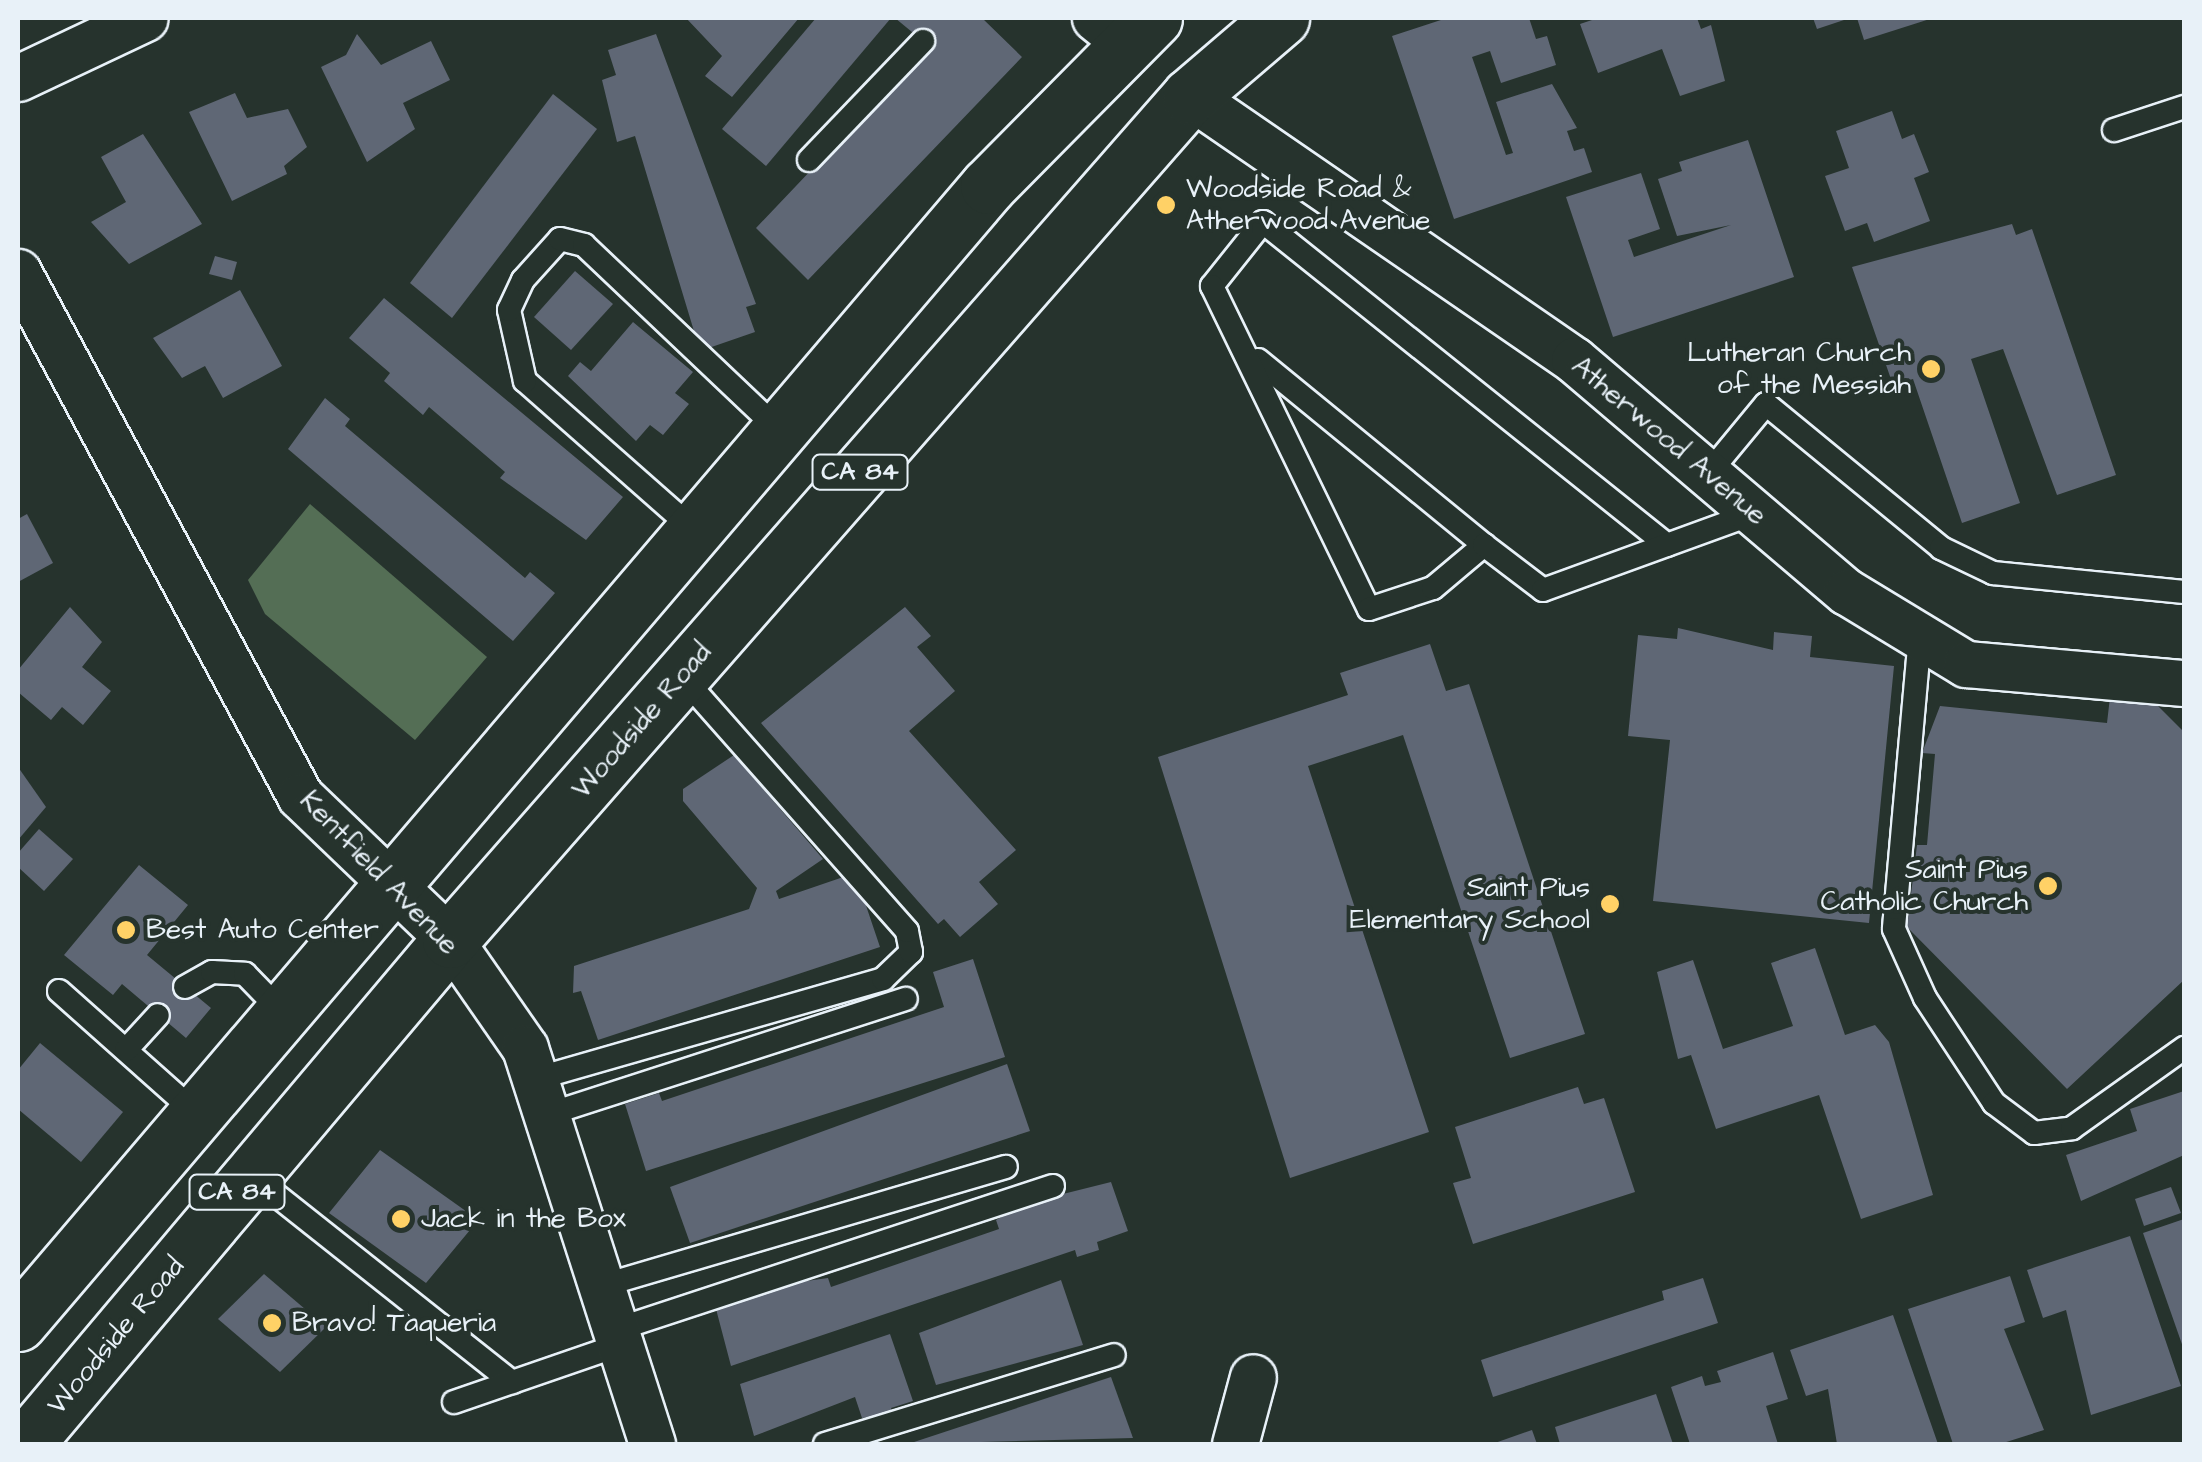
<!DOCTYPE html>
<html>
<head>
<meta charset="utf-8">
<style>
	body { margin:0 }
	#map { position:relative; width:2202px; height:1462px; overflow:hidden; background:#26332d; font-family:"Architects Daughter",sans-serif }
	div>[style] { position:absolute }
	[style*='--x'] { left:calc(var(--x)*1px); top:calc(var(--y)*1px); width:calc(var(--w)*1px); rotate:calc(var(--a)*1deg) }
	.green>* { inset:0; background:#546e55 }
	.building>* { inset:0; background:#5f6775 }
	.roads { filter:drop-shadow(2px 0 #e8f1f8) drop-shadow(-2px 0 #e8f1f8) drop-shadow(0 2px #e8f1f8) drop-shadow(0 -2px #e8f1f8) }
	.service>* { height:22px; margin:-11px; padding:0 11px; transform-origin:11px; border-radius:11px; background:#26332d }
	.minor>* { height:45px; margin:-22.5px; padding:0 22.5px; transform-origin:22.5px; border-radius:22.5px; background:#26332d }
	.primary>* { height:55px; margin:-27.5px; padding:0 27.5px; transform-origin:27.5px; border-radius:27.5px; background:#26332d }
	.dots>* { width:28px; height:28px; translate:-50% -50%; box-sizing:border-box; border:5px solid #26332d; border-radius:50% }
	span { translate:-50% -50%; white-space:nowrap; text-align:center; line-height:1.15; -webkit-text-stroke:8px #26332d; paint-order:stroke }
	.shield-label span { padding:2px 8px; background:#26332d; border:2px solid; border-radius:8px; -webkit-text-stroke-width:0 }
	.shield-label { font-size:25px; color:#e8f1f8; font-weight:700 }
	.poi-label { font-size:28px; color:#e8f1f8 }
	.left { translate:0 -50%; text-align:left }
	.right { translate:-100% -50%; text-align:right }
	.street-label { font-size:28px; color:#e8f1f8 }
	.frame { position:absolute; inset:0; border:20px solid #e8f1f8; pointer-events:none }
</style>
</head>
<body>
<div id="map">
	<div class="green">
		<div style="clip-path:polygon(310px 504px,487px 657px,415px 740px,265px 614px,248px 580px)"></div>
	</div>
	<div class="building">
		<div style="clip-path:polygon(686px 18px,799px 18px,732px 97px,705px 76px,722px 56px)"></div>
		<div style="clip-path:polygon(816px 18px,891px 18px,766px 166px,722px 129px)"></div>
		<div style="clip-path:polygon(895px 18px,982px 18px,1022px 57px,808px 280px,756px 228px,929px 46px)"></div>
		<div style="clip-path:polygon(1447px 18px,1529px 18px,1536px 39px,1547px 36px,1556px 65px,1501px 83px,1490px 51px,1472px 57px,1506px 155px,1513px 153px,1496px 102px,1552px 84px,1577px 128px,1567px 131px,1574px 151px,1584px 148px,1592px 172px,1454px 219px,1392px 36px)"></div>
		<div style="clip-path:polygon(1598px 18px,1697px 18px,1701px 29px,1711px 25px,1725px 81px,1680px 96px,1662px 49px,1598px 73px,1580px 24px)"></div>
		<div style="clip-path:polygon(1813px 18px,1850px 18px,1817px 29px)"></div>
		<div style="clip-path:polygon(1857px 18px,1933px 18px,1864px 40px)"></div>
		<div style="clip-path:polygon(357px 34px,381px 65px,431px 41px,450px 80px,403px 103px,415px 129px,367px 162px,321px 67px,346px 55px)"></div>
		<div style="clip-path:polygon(656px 34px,756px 304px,746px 307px,755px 332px,700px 351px,635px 136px,617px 142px,602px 80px,616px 75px,608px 50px)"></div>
		<div style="clip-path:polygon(235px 93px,247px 118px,288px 109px,307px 147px,284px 166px,287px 174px,232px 201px,189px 112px)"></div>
		<div style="clip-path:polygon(553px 94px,597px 129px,452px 318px,410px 283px)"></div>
		<div style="clip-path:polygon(1892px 111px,1902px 139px,1914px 134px,1929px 172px,1914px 178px,1930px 221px,1874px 242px,1867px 223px,1845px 231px,1825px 176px,1849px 168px,1836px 131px)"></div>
		<div style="clip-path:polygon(143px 134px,202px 224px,129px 264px,91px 222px,126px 202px,101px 157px)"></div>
		<div style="clip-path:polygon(1748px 140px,1794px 277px,1613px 337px,1566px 197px,1641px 173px,1660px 229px,1628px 240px,1634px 257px,1731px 225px,1677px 236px,1658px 179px,1682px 171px,1679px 162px)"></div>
		<div style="clip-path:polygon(2012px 224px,2016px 235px,2032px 229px,2116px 475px,2057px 495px,2003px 349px,1971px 359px,2020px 503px,1962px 523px,1913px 379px,1893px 385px,1852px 267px)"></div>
		<div style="clip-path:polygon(215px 256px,237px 262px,232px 280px,209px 274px)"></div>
		<div style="clip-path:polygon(575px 271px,613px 304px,571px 350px,534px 317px)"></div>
		<div style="clip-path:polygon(240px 290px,282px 366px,223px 398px,205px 366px,182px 378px,153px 338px)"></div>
		<div style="clip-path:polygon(384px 298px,623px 497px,586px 540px,500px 478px,505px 472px,429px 407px,423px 415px,384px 381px,390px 373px,349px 338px)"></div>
		<div style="clip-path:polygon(633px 322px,693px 372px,675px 393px,689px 404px,663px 435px,650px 425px,636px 441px,568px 376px,580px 362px,591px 371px)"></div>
		<div style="clip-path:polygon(325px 398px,350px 419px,345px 426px,525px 578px,530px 572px,555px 593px,513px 641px,288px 449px)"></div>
		<div style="clip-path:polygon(27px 514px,53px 563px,18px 582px,18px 519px)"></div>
		<div style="clip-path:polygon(70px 607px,102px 642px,82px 667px,111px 691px,83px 725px,62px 707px,51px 720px,18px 692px,18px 670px)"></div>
		<div style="clip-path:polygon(905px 607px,931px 636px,917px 647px,955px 691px,909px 731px,1016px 850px,979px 882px,998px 904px,960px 937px,944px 919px,938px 924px,761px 723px)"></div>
		<div style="clip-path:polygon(1678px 628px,1773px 650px,1774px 632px,1812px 636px,1810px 657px,1894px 666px,1869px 923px,1653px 901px,1670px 740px,1628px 736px,1638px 635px,1677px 639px)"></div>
		<div style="clip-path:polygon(1430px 644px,1446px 691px,1469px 684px,1585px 1034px,1510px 1058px,1403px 735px,1308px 766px,1429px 1132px,1290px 1178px,1158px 757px,1348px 695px,1340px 673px)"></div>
		<div style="clip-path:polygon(2110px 697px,2152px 700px,2184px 732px,2184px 980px,2067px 1089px,1907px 927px,1917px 845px,1927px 845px,1935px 754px,1922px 753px,1940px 706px,2107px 723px)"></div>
		<div style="clip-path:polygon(734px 755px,823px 859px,776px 891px,779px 899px,855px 873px,880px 947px,598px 1040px,581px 991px,573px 993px,574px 966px,749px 909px,757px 888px,683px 801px,683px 789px)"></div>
		<div style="clip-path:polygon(18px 767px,46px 807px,18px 840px)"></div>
		<div style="clip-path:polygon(39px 829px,73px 859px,44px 891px,18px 867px,18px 853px)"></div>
		<div style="clip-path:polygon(139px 865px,188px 905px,147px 955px,211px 1008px,186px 1038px,122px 984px,113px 995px,64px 955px)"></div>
		<div style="clip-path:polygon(1815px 948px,1845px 1035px,1875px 1025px,1889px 1042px,1933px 1195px,1861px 1219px,1819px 1095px,1716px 1129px,1691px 1055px,1678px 1059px,1657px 972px,1693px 960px,1723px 1049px,1793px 1026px,1771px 963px)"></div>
		<div style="clip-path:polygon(973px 959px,1005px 1057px,646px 1171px,625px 1104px,659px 1093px,662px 1101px,944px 1007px,933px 972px)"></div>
		<div style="clip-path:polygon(40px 1043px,123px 1112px,81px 1162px,18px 1109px,18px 1070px)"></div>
		<div style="clip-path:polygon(1007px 1064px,1030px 1131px,690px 1243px,670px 1187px)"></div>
		<div style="clip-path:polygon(1578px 1087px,1584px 1104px,1604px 1098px,1635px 1192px,1473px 1244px,1453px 1183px,1471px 1178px,1455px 1127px)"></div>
		<div style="clip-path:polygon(2184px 1091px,2184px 1155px,2081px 1201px,2066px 1155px,2137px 1131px,2130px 1109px)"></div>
		<div style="clip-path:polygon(380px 1150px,470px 1214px,462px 1224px,470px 1230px,426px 1283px,329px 1213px)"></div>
		<div style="clip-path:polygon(1111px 1182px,1128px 1231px,1097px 1242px,1099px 1250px,1077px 1257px,1075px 1250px,731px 1366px,716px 1309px,792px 1283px,828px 1278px,831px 1287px,999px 1229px,996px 1220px,1027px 1203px)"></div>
		<div style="clip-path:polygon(2171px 1187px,2181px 1213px,2144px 1226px,2135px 1199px)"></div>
		<div style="clip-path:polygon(2184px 1219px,2184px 1350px,2143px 1233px)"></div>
		<div style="clip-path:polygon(2130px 1236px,2181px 1386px,2091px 1415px,2066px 1310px,2043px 1318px,2027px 1270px)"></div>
		<div style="clip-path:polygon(264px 1274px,326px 1327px,280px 1372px,218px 1319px)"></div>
		<div style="clip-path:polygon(2010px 1276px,2025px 1322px,2004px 1329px,2044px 1430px,2000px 1444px,1953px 1444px,1908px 1309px)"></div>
		<div style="clip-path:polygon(1703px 1278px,1718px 1323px,1493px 1397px,1481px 1360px,1664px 1300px,1662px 1291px)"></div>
		<div style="clip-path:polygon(1061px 1280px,1083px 1345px,936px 1385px,919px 1333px)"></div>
		<div style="clip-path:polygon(1893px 1315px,1938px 1444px,1837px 1444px,1828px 1389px,1806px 1396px,1790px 1350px)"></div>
		<div style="clip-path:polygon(890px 1334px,913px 1401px,891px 1408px,893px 1415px,862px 1418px,855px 1397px,754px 1436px,740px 1384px)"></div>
		<div style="clip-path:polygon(1773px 1352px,1788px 1399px,1766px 1406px,1778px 1444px,1690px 1444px,1671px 1387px,1702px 1376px,1705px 1386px,1721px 1382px,1717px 1371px)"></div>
		<div style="clip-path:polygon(1111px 1377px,1133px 1438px,908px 1444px)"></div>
		<div style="clip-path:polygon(1656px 1394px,1673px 1444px,1560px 1444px,1555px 1427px)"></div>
		<div style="clip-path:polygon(1532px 1430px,1537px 1444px,1492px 1444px)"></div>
	</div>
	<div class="roads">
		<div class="service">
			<div style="--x:2114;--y:130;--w:74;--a:-18.2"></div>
			<div style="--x:809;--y:160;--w:165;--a:-46.2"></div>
			<div style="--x:1258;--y:360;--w:292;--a:39.3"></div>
			<div style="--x:1708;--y:474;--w:91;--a:-50.4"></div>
			<div style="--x:1766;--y:404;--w:227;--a:39.4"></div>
			<div style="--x:1941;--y:548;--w:58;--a:25.7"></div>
			<div style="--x:1993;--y:573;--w:192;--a:5.7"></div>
			<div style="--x:693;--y:529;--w:224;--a:-138.6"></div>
			<div style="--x:525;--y:381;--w:73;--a:-102.7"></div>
			<div style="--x:509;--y:310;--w:33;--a:-65"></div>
			<div style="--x:523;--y:280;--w:55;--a:-47.9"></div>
			<div style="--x:560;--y:239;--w:25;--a:14"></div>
			<div style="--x:584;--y:245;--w:267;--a:43.5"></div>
			<div style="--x:1667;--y:545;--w:517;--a:-141.36"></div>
			<div style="--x:1263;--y:222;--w:82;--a:128.6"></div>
			<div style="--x:1212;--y:286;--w:359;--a:64.1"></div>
			<div style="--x:1369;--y:609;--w:67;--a:-18.2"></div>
			<div style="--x:1433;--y:588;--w:67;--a:-40.1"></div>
			<div style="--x:1484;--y:545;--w:74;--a:37.3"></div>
			<div style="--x:1543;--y:590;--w:225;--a:-20"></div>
			<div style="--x:1920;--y:636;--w:294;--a:95.1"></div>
			<div style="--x:1894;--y:929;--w:76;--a:65.8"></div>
			<div style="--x:1925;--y:998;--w:126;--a:56.7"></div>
			<div style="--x:1994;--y:1103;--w:50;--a:36.9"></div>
			<div style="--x:2034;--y:1133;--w:38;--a:-7"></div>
			<div style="--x:2072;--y:1128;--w:138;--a:-35.5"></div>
			<div style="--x:185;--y:987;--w:31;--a:-29"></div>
			<div style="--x:212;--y:972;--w:33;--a:3"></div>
			<div style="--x:245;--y:974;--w:52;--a:45.8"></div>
			<div style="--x:59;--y:991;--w:182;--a:41.7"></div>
			<div style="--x:126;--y:1050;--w:47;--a:-47.6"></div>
			<div style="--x:535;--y:1079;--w:362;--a:-16"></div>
			<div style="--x:883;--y:979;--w:39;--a:-44"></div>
			<div style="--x:911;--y:952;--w:21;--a:-101"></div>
			<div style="--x:907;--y:931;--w:341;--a:-131.5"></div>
			<div style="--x:546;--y:1115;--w:378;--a:-17.9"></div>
			<div style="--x:252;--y:1176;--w:332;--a:38.4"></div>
			<div style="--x:601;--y:1286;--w:422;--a:-16.4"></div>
			<div style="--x:615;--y:1330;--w:461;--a:-18.2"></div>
			<div style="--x:454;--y:1402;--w:176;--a:-19"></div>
			<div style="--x:825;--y:1444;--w:302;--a:-17.1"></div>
		</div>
		<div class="minor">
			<div style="--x:1095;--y:18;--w:40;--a:39"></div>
			<div style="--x:18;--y:78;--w:140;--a:-25.3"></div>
			<div style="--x:1190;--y:96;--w:466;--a:34.5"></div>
			<div style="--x:1574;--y:360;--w:358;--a:40.4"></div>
			<div style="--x:1847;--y:592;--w:139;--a:31.2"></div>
			<div style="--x:1966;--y:664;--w:219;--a:5"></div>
			<div style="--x:18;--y:272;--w:595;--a:61.71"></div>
			<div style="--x:300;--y:796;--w:208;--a:43.8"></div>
			<div style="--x:450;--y:940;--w:131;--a:55.2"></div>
			<div style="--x:525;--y:1048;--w:416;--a:72.2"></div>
			<div style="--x:1235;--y:1444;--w:69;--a:-75"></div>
		</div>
		<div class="primary">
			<div style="--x:18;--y:1323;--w:1495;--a:-49.53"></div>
			<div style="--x:988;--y:186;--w:236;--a:-45.3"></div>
			<div style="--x:25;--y:1444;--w:659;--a:-49.86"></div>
			<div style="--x:450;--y:940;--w:1122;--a:-48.76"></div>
			<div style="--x:1190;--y:96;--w:120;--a:-40.6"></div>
		</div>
	</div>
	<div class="dots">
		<div style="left:1166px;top:205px;background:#ffd166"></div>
		<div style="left:1931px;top:369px;background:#ffd166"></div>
		<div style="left:2048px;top:886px;background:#ffd166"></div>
		<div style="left:1610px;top:904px;background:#ffd166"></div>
		<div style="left:126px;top:930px;background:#ffd166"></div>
		<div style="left:401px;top:1219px;background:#ffd166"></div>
		<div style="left:272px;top:1323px;background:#ffd166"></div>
	</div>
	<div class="shield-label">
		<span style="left:860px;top:472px">CA 84</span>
		<span style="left:237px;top:1192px">CA 84</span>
	</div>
	<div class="poi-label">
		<span class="left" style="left:1186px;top:205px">Woodside Road &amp;<br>Atherwood Avenue</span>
		<span class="right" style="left:1911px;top:369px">Lutheran Church<br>of the Messiah</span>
		<span class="right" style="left:2028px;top:886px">Saint Pius<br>Catholic Church</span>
		<span class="right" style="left:1590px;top:904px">Saint Pius<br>Elementary School</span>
		<span class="left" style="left:146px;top:930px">Best Auto Center</span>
		<span class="left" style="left:421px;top:1219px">Jack in the Box</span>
		<span class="left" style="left:292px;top:1323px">Bravo! Taqueria</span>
	</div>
	<div class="street-label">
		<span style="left:1669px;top:441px;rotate:40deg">Atherwood Avenue</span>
		<span style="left:642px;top:721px;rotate:-49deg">Woodside Road</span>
		<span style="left:379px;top:873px;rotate:46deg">Kentfield Avenue</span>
		<span style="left:116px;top:1336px;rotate:-50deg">Woodside Road</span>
	</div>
	<div class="frame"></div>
</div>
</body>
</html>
